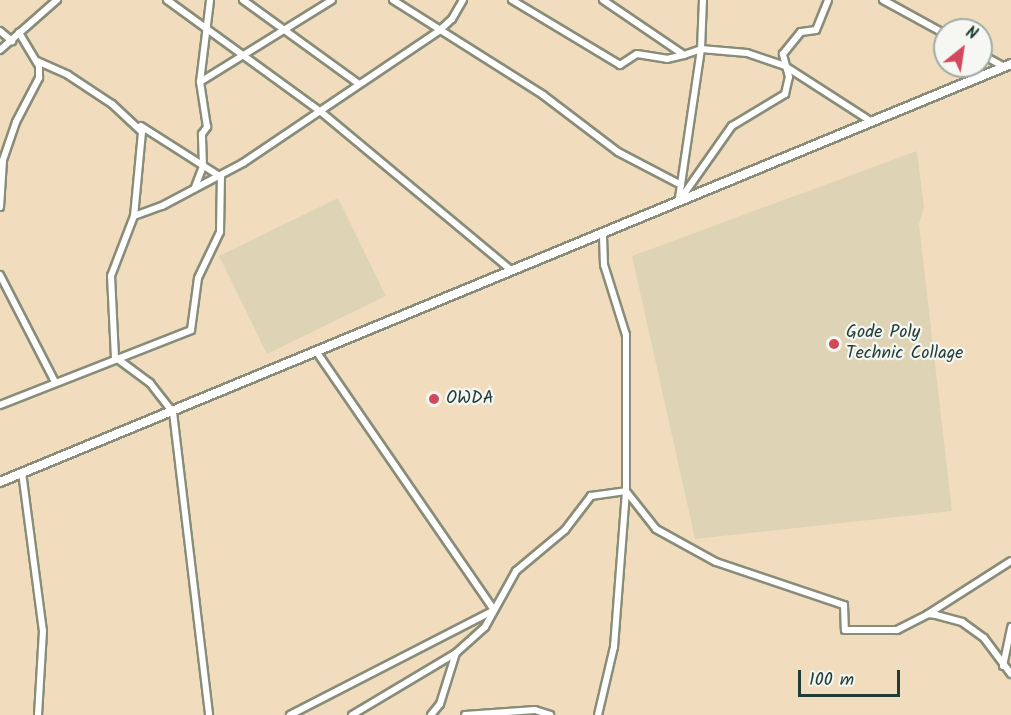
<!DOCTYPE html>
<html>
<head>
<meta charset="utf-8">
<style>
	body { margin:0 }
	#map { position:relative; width:1011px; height:715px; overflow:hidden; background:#f1ddbe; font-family:Kalam,sans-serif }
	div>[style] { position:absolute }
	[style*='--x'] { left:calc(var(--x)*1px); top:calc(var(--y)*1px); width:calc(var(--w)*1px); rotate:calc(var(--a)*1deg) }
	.built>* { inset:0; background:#ded4b5 }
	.roads { filter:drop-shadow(2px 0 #888d79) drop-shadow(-2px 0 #888d79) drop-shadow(0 2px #888d79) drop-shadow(0 -2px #888d79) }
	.street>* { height:6px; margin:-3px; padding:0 3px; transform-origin:3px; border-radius:3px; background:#fff }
	.secondary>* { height:8px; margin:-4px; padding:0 4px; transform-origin:4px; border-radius:4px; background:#fff }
	.dots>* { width:16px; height:16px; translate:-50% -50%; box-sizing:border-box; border:3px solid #f6f6f2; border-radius:50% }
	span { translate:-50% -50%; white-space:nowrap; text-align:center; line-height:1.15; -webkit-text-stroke:4.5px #f6f6f2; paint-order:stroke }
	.poi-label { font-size:18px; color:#1f3d34 }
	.left { translate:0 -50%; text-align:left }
	.north { position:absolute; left:933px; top:18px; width:60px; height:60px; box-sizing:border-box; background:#f6f6f2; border:2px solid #a0aca6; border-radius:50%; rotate:30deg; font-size:16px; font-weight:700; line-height:24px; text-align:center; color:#1f3d34 }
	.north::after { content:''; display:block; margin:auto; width:21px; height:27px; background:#d1495b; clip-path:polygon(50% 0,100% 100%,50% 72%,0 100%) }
	.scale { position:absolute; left:798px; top:670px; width:102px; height:27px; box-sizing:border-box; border:3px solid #1f3d34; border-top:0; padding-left:8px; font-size:18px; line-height:21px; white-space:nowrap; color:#1f3d34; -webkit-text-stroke:4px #f6f6f2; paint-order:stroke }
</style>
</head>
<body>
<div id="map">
	<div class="built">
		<div style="clip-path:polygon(917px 151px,924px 207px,919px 224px,952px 511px,695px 539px,632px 256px)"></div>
		<div style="clip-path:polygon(338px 198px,386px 296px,267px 354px,219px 256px)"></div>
	</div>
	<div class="roads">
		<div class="street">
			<div style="--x:167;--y:0;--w:189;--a:36"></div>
			<div style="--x:320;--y:111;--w:249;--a:39.8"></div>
			<div style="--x:243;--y:0;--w:143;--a:35.9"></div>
			<div style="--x:393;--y:0;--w:178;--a:32.3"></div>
			<div style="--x:543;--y:95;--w:94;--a:37.2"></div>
			<div style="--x:618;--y:152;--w:71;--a:27.6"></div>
			<div style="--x:512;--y:0;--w:126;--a:31"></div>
			<div style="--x:620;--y:65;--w:20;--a:-33"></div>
			<div style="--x:637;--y:54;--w:30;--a:9"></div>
			<div style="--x:667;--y:59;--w:17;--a:-13"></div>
			<div style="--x:603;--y:0;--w:98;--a:34.2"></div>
			<div style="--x:684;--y:55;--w:18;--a:-19"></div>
			<div style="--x:701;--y:49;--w:46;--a:5"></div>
			<div style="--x:747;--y:53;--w:40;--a:18.9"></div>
			<div style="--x:785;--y:66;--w:103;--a:32.8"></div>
			<div style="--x:883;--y:0;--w:71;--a:28.7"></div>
			<div style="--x:0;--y:31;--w:16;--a:40"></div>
			<div style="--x:0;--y:50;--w:76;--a:-41.3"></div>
			<div style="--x:981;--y:54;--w:26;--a:29"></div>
			<div style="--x:37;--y:61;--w:34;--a:24"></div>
			<div style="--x:68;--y:75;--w:53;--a:33.4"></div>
			<div style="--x:112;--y:104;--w:41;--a:43"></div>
			<div style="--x:142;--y:132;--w:84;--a:95.4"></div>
			<div style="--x:134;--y:216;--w:64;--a:111"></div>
			<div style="--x:111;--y:276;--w:81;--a:87.2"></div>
			<div style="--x:115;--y:357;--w:44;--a:36.6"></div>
			<div style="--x:150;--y:383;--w:37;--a:52"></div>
			<div style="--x:173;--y:412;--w:305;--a:83.2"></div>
			<div style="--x:200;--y:82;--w:83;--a:-83"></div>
			<div style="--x:195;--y:187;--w:22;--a:-69"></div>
			<div style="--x:203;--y:166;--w:32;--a:-92"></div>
			<div style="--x:202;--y:134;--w:9;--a:-54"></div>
			<div style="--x:207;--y:127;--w:46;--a:-98.8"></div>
			<div style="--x:200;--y:82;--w:155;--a:-31.8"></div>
			<div style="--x:679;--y:198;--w:151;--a:-81.6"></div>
			<div style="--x:701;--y:49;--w:49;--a:-87.7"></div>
			<div style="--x:679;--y:201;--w:92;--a:-54.8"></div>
			<div style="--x:732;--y:126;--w:62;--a:-31.1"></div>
			<div style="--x:785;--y:94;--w:17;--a:-77"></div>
			<div style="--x:789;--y:77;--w:24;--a:-105"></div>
			<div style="--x:783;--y:54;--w:28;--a:-51"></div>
			<div style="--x:801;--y:32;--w:15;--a:-8"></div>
			<div style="--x:816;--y:30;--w:32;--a:-68"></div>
			<div style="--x:0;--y:207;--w:47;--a:-86.3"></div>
			<div style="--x:3;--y:160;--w:40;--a:-71.1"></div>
			<div style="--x:16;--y:122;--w:50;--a:-62.4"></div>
			<div style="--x:39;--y:78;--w:12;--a:-90"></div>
			<div style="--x:39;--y:66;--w:39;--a:-121"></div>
			<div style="--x:134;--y:216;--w:30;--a:-20"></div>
			<div style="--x:162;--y:206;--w:92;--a:-28"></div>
			<div style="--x:243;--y:163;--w:238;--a:-34"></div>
			<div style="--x:440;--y:30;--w:16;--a:-43"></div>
			<div style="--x:452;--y:19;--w:22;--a:-60"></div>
			<div style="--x:0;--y:275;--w:120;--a:62.8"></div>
			<div style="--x:0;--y:405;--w:205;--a:-21.4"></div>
			<div style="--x:191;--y:330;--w:52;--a:-82.3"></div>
			<div style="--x:198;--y:278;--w:51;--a:-64.4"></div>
			<div style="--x:220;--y:232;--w:55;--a:-89"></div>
			<div style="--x:221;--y:177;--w:95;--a:-147.5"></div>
			<div style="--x:22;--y:472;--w:160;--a:82.5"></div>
			<div style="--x:43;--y:631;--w:84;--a:93.4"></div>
			<div style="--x:928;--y:614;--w:98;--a:-32.6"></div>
			<div style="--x:1003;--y:666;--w:40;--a:-78"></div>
			<div style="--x:290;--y:715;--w:229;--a:-27.2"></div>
			<div style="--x:494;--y:610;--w:314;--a:-124.5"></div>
			<div style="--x:352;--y:715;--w:121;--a:-30.8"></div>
			<div style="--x:431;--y:715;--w:14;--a:-51"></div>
			<div style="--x:440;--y:704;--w:53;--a:-72.6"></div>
			<div style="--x:456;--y:653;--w:39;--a:-42"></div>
			<div style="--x:485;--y:627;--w:64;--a:-61"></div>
			<div style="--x:516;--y:571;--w:64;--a:-39.9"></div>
			<div style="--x:565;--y:530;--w:43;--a:-52.6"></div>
			<div style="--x:591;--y:496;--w:35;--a:-8"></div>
			<div style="--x:626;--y:491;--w:48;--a:51.7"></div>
			<div style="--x:656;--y:529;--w:68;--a:28.8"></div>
			<div style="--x:716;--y:562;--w:135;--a:18.6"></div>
			<div style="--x:844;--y:605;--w:25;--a:88"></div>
			<div style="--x:845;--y:630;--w:52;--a:0"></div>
			<div style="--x:897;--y:630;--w:35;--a:-27"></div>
			<div style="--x:928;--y:614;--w:8;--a:7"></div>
			<div style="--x:936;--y:615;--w:27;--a:15"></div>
			<div style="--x:962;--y:622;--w:27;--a:36"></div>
			<div style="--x:984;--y:638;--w:45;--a:53.1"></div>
			<div style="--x:465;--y:715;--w:70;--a:-4.1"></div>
			<div style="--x:535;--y:710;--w:16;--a:18"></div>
			<div style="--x:598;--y:715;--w:70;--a:-76.8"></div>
			<div style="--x:614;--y:647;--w:156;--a:-85.6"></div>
			<div style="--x:626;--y:491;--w:156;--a:-90"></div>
			<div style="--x:626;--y:335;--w:73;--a:-107.4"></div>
			<div style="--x:604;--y:265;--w:33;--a:-92"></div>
		</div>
		<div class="secondary">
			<div style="--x:0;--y:482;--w:1094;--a:-22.46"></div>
		</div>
	</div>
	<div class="dots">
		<div style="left:834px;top:344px;background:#d1495b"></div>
		<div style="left:434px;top:399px;background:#d1495b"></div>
	</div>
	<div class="poi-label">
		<span class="left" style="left:846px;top:344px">Gode Poly<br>Technic Collage</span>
		<span class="left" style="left:446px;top:399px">OWDA</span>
	</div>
	<div class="north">N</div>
	<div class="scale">100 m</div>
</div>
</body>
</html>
